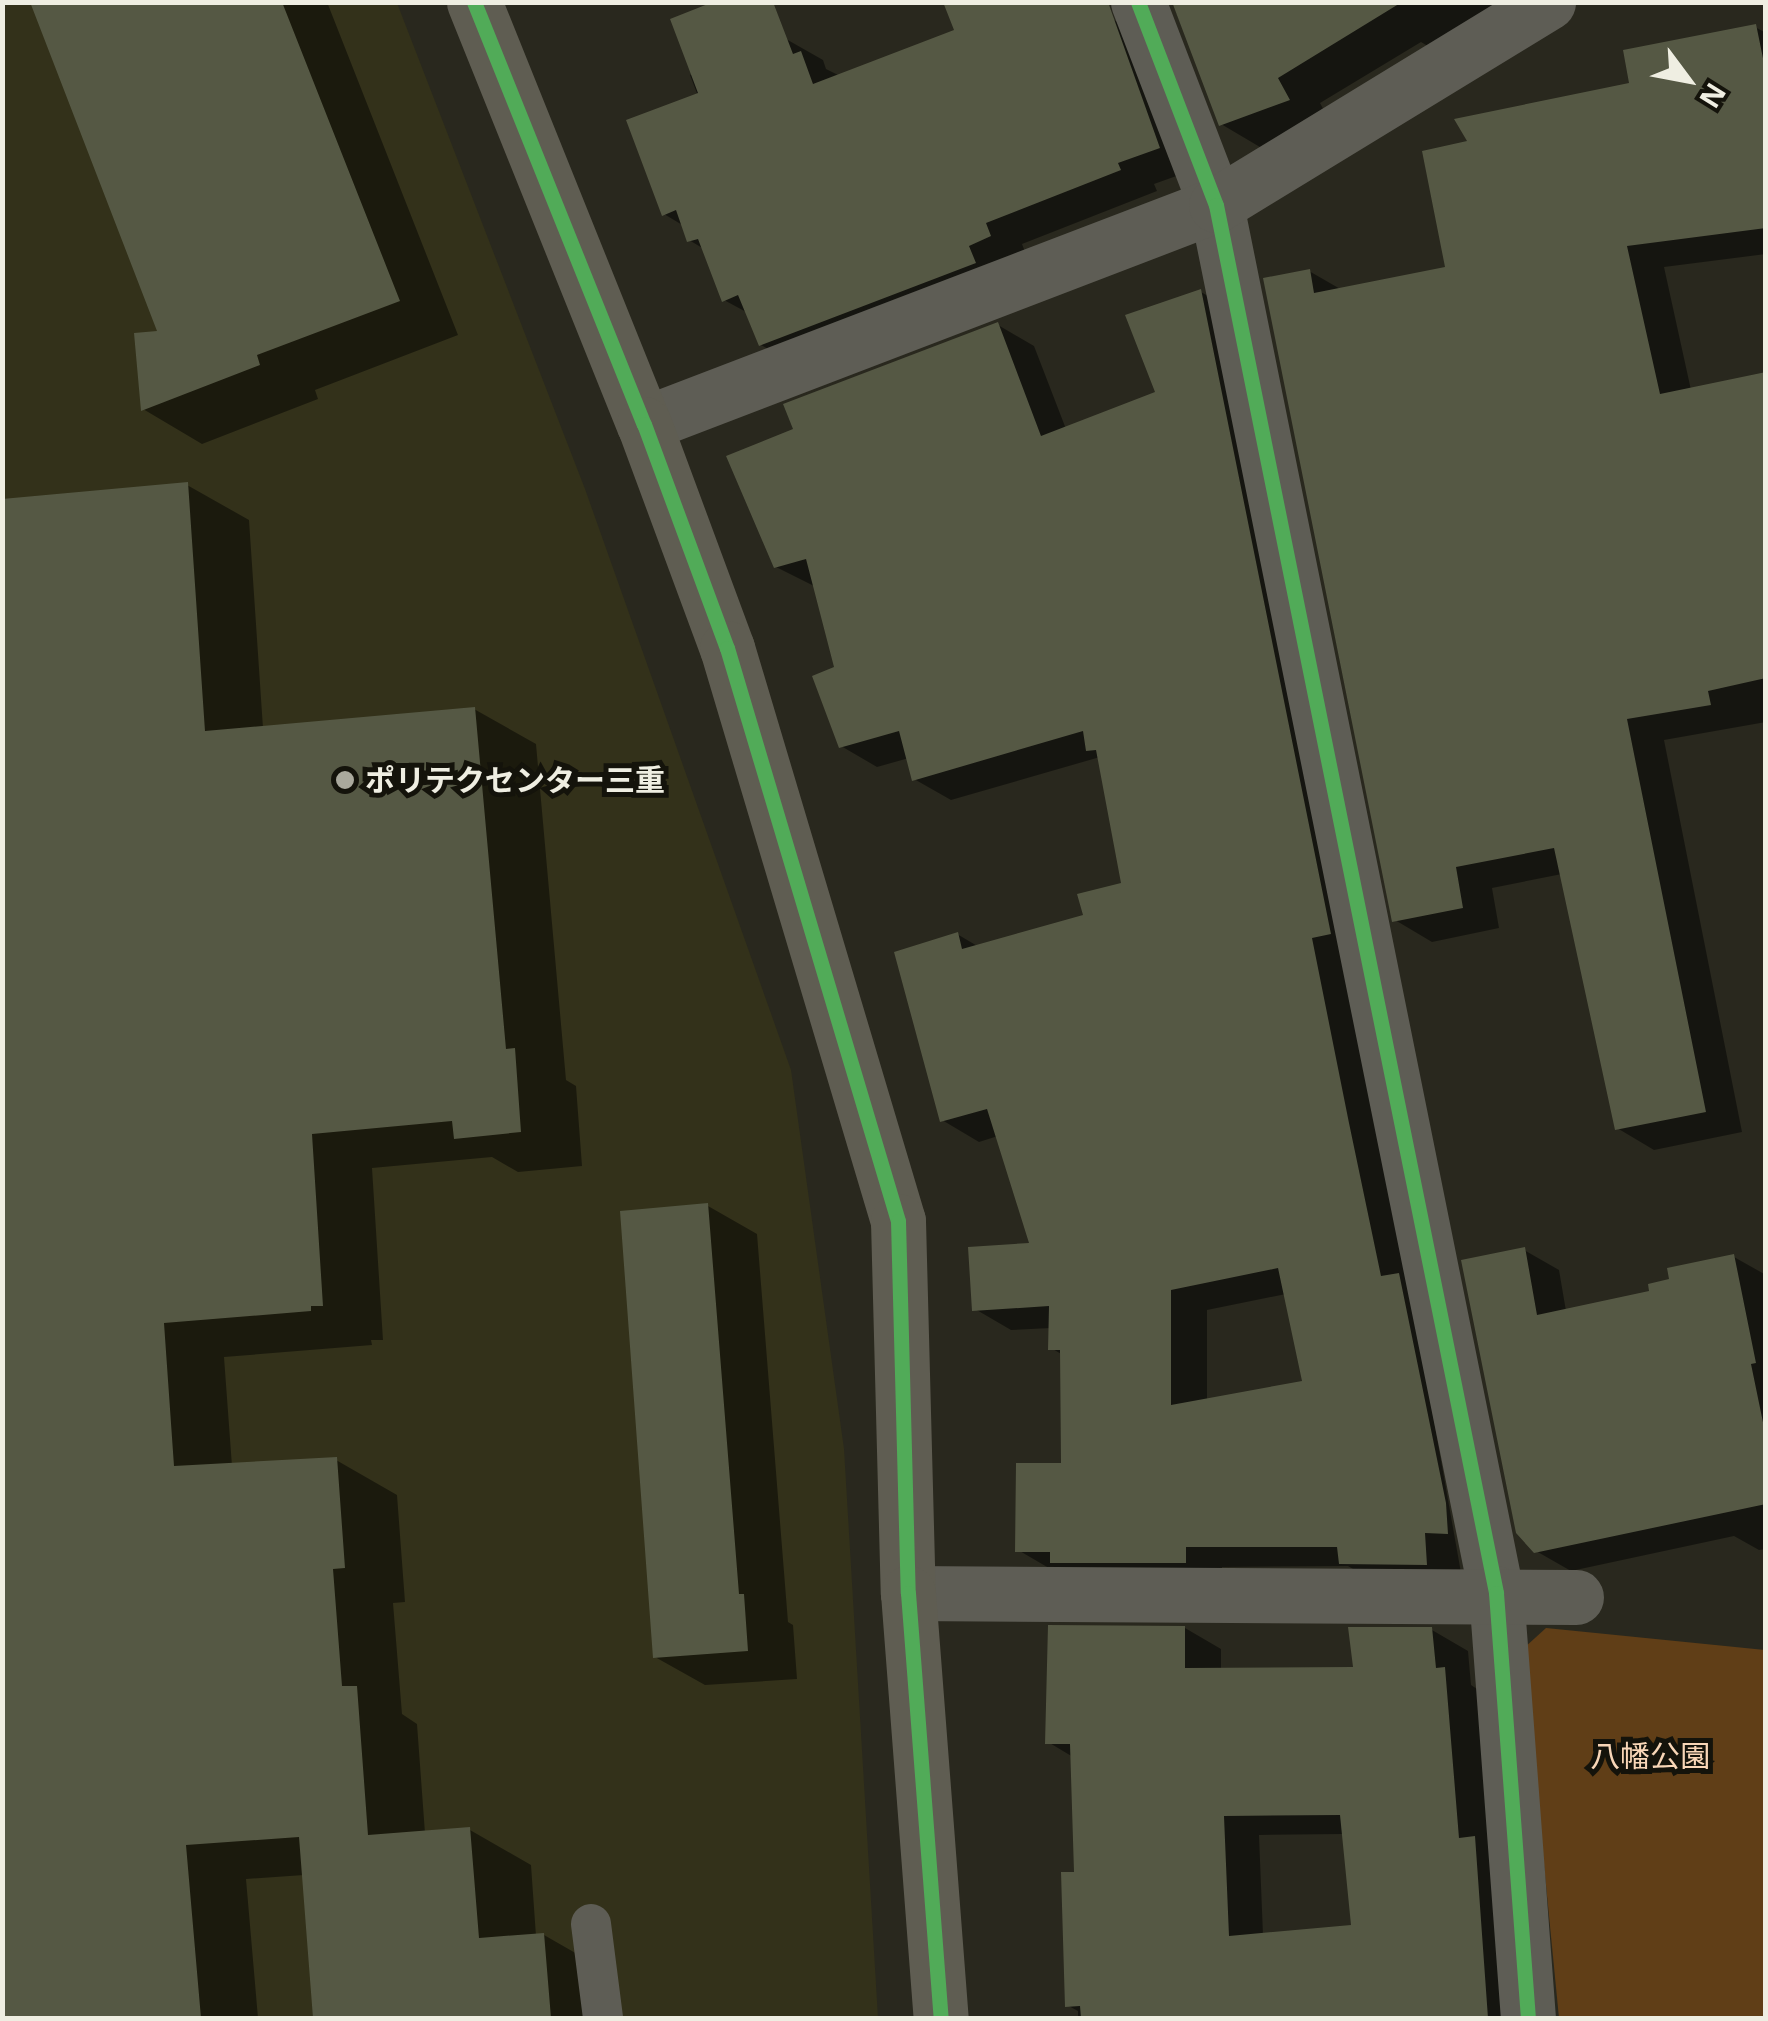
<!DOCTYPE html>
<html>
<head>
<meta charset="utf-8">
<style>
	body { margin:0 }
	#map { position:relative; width:1768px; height:2021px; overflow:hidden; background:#29281e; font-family:"Open Sans","Noto Sans JP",sans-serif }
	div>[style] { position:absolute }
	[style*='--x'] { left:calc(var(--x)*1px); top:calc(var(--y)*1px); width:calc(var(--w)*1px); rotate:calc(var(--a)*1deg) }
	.built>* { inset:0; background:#33311a }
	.green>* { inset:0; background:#603e17 }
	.shadow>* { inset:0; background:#0007 }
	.building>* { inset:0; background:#555844 }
	.lane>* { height:40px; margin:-20px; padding:0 20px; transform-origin:20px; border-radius:20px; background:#5e5d55 }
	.street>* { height:55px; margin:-27.5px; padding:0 27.5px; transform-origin:27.5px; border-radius:27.5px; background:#5e5d55 }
	.secondary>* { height:55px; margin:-27.5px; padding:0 27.5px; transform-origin:27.5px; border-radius:27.5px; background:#5f5d52 }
	.cycleway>* { height:15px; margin:-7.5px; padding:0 7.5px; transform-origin:7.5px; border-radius:7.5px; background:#51ab58 }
	.dots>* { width:28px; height:28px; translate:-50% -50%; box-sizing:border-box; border:5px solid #14130b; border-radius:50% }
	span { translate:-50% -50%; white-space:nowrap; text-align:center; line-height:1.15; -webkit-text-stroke:10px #14130b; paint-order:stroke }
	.poi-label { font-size:30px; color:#efeee2; font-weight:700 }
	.left { translate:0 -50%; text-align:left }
	.park-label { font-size:30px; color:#f8d6b7 }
	.frame { position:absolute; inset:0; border:5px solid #efeee2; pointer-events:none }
	.north { position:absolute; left:1638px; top:30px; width:100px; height:100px; -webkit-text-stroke:8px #14130b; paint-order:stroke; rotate:122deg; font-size:28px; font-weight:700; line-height:40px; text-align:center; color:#efeee2 }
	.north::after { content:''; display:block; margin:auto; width:35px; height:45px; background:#efeee2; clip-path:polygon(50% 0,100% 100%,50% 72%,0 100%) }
</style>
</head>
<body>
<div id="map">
	<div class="built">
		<div style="clip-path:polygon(3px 3px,397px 3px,585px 489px,791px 1070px,844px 1449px,878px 2018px,3px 2018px)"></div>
	</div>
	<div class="green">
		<div style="clip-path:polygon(1546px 1628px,1765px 1650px,1765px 2018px,1559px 2018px,1523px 1649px)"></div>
	</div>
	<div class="shadow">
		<div style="clip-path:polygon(33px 2px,327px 2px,458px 335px,315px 390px,318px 399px,202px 444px,143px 409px,161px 333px)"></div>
		<div style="clip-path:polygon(1172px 2px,1518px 2px,1448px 58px,1421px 42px,1320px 103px,1332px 125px,1265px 150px,1221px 124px)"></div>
		<div style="clip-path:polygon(1112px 19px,1146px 39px,1196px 169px,1154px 184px,1157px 191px,1022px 244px,1027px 257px,798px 366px,761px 345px,748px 313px,724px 300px,704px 249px,689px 240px,684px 226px,664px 214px,698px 96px,690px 75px,786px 39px,823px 60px,826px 69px,838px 75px)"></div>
		<div style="clip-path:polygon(1755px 27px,1766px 33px,1766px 254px,1664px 267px,1691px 390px,1766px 375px,1766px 722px,1664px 740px,1742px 1132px,1654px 1150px,1617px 1128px,1562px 874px,1492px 888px,1499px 928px,1432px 942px,1395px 920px,1309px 271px,1342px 290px,1448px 269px,1471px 143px,1632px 84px)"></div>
		<div style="clip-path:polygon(evenodd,1201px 292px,1237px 313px,1463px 1584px,1378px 1584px,1348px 1566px,1222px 1567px,1222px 1583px,1054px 1571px,1018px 1550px,1064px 1466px,1063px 1355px,1051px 1348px,1051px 1328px,1011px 1330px,975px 1309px,1032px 1245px,998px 1136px,979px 1142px,942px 1120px,957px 934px,979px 947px,1086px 917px,1124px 885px,1100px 757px,951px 800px,914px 779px,909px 758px,877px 767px,841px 746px,837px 669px,816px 587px,776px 567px,796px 431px,998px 325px,1034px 346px,1066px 429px,1158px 394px,1201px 292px,1286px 1294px,1305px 1383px,1207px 1401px,1207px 1310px,1286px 1294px)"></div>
		<div style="clip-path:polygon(187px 485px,249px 520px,263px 728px,474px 709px,536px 744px,566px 1080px,576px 1086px,582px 1166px,518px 1172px,492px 1157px,372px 1168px,383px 1340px,371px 1340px,372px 1345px,224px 1357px,232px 1466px,336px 1460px,397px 1495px,405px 1602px,393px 1603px,402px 1714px,417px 1724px,425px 1833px,470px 1830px,531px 1865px,536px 1936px,544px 1935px,605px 1970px,609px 2018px,315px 2018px,304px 1875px,246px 1879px,258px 2018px,2px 2018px,2px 502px)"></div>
		<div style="clip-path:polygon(708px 1206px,757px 1234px,788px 1622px,793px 1625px,797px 1679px,705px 1685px,655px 1657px)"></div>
		<div style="clip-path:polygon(1524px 1250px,1559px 1270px,1566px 1311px,1652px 1293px,1734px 1257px,1766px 1275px,1766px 1549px,1759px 1550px,1734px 1536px,1571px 1571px,1536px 1551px)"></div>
		<div style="clip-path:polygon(evenodd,1185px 1628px,1221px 1649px,1221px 1670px,1356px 1669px,1432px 1630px,1468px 1651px,1471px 1685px,1480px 1691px,1524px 2018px,1078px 2018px,1078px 2011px,1067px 2005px,1077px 1874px,1073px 1757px,1048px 1742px,1185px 1628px,1344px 1834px,1353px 1927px,1263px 1935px,1259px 1835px,1344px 1834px)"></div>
	</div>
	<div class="building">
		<div style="clip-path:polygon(30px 2px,282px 2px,400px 301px,257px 355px,260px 365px,141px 411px,134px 333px,157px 331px)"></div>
		<div style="clip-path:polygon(713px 2px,773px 2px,793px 54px,801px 51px,813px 84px,954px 30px,943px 2px,1108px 2px,1160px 148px,1118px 163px,1121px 170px,986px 223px,991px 236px,969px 246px,976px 263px,759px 346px,738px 295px,722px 302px,698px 239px,687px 242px,676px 210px,662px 216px,626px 120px,698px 93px,670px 19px)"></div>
		<div style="clip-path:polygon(1172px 2px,1402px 2px,1278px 78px,1290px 100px,1219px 126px)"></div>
		<div style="clip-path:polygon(1756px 24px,1766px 73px,1766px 228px,1627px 246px,1660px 394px,1766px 372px,1766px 678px,1708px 691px,1711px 705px,1627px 719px,1706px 1112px,1615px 1130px,1554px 848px,1456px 867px,1463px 908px,1392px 922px,1263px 278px,1310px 269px,1314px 293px,1445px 267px,1422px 151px,1467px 141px,1454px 119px,1629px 83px,1623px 50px)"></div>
		<div style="clip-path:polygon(evenodd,1201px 289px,1331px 934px,1312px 938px,1349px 1123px,1381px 1276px,1399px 1273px,1446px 1503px,1448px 1534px,1425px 1533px,1427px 1565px,1339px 1564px,1337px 1547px,1186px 1547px,1186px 1563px,1050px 1563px,1050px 1552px,1015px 1552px,1016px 1463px,1061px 1463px,1060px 1350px,1048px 1350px,1049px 1306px,972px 1311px,968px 1247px,1029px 1243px,987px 1109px,940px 1122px,894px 952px,958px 932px,962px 949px,1083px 915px,1077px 894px,1121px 883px,1096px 750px,1086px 751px,1083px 731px,912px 781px,899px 731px,839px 748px,812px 676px,834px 667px,806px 559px,774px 568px,726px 456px,793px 429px,783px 404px,998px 322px,1041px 436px,1155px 392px,1125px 315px,1201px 289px,1278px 1268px,1302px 1381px,1171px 1405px,1171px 1290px,1278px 1268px)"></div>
		<div style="clip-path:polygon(188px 482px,205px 731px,475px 707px,506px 1049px,515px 1048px,521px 1132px,454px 1139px,452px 1121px,312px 1134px,323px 1306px,311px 1306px,311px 1311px,164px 1323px,174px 1466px,337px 1457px,345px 1568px,333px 1569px,342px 1686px,357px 1686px,368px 1835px,470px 1827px,479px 1938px,544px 1933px,551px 2018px,313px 2018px,299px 1837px,186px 1845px,201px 2018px,2px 2018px,2px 499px)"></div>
		<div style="clip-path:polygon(708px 1203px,739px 1594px,744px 1594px,748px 1651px,653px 1658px,620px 1211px)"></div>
		<div style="clip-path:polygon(1525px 1247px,1537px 1315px,1649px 1291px,1648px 1284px,1669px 1279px,1667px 1268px,1734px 1254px,1756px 1363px,1751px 1364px,1766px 1437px,1766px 1504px,1534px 1553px,1516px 1533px,1461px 1260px)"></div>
		<div style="clip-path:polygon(evenodd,1048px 1625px,1185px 1626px,1185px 1668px,1353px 1667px,1348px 1627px,1432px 1627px,1436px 1668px,1445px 1667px,1459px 1838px,1475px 1836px,1488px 2018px,1081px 2018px,1080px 2006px,1065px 2007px,1061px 1872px,1074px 1872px,1070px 1744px,1045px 1744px,1048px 1625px,1340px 1815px,1351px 1925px,1229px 1936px,1224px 1816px,1340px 1815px)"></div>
	</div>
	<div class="lane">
		<div style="--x:591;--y:1924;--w:95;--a:82.7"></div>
	</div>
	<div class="street">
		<div style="--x:1138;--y:2;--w:217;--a:69"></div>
		<div style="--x:1216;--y:205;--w:1416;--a:78.59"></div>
		<div style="--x:1496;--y:1593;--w:426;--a:85.7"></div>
		<div style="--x:644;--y:424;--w:612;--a:-20.95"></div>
		<div style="--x:1216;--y:205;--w:389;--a:-31.4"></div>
		<div style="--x:908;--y:1593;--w:668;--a:0.34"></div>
	</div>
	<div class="secondary">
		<div style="--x:474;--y:2;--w:455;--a:68.1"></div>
		<div style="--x:644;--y:424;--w:239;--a:69.7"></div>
		<div style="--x:727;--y:648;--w:598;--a:73.38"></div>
		<div style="--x:898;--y:1221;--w:372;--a:88.5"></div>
		<div style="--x:908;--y:1593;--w:426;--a:85.6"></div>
	</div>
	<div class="cycleway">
		<div style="--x:474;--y:2;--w:455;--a:68.1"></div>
		<div style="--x:644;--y:424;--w:239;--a:69.7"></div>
		<div style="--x:727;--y:648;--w:598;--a:73.38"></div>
		<div style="--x:898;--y:1221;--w:372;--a:88.5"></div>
		<div style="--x:908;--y:1593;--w:426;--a:85.6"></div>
		<div style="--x:1138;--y:2;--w:217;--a:69"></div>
		<div style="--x:1216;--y:205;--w:1416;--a:78.59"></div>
		<div style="--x:1496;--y:1593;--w:426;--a:85.7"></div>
	</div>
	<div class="dots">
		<div style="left:345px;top:780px;background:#aaa99d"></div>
	</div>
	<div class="poi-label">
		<span class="left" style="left:365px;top:780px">ポリテクセンター三重</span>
	</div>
	<div class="park-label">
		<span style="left:1650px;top:1756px">八幡公園</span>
	</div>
	<div class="frame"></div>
	<div class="north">N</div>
</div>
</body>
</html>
